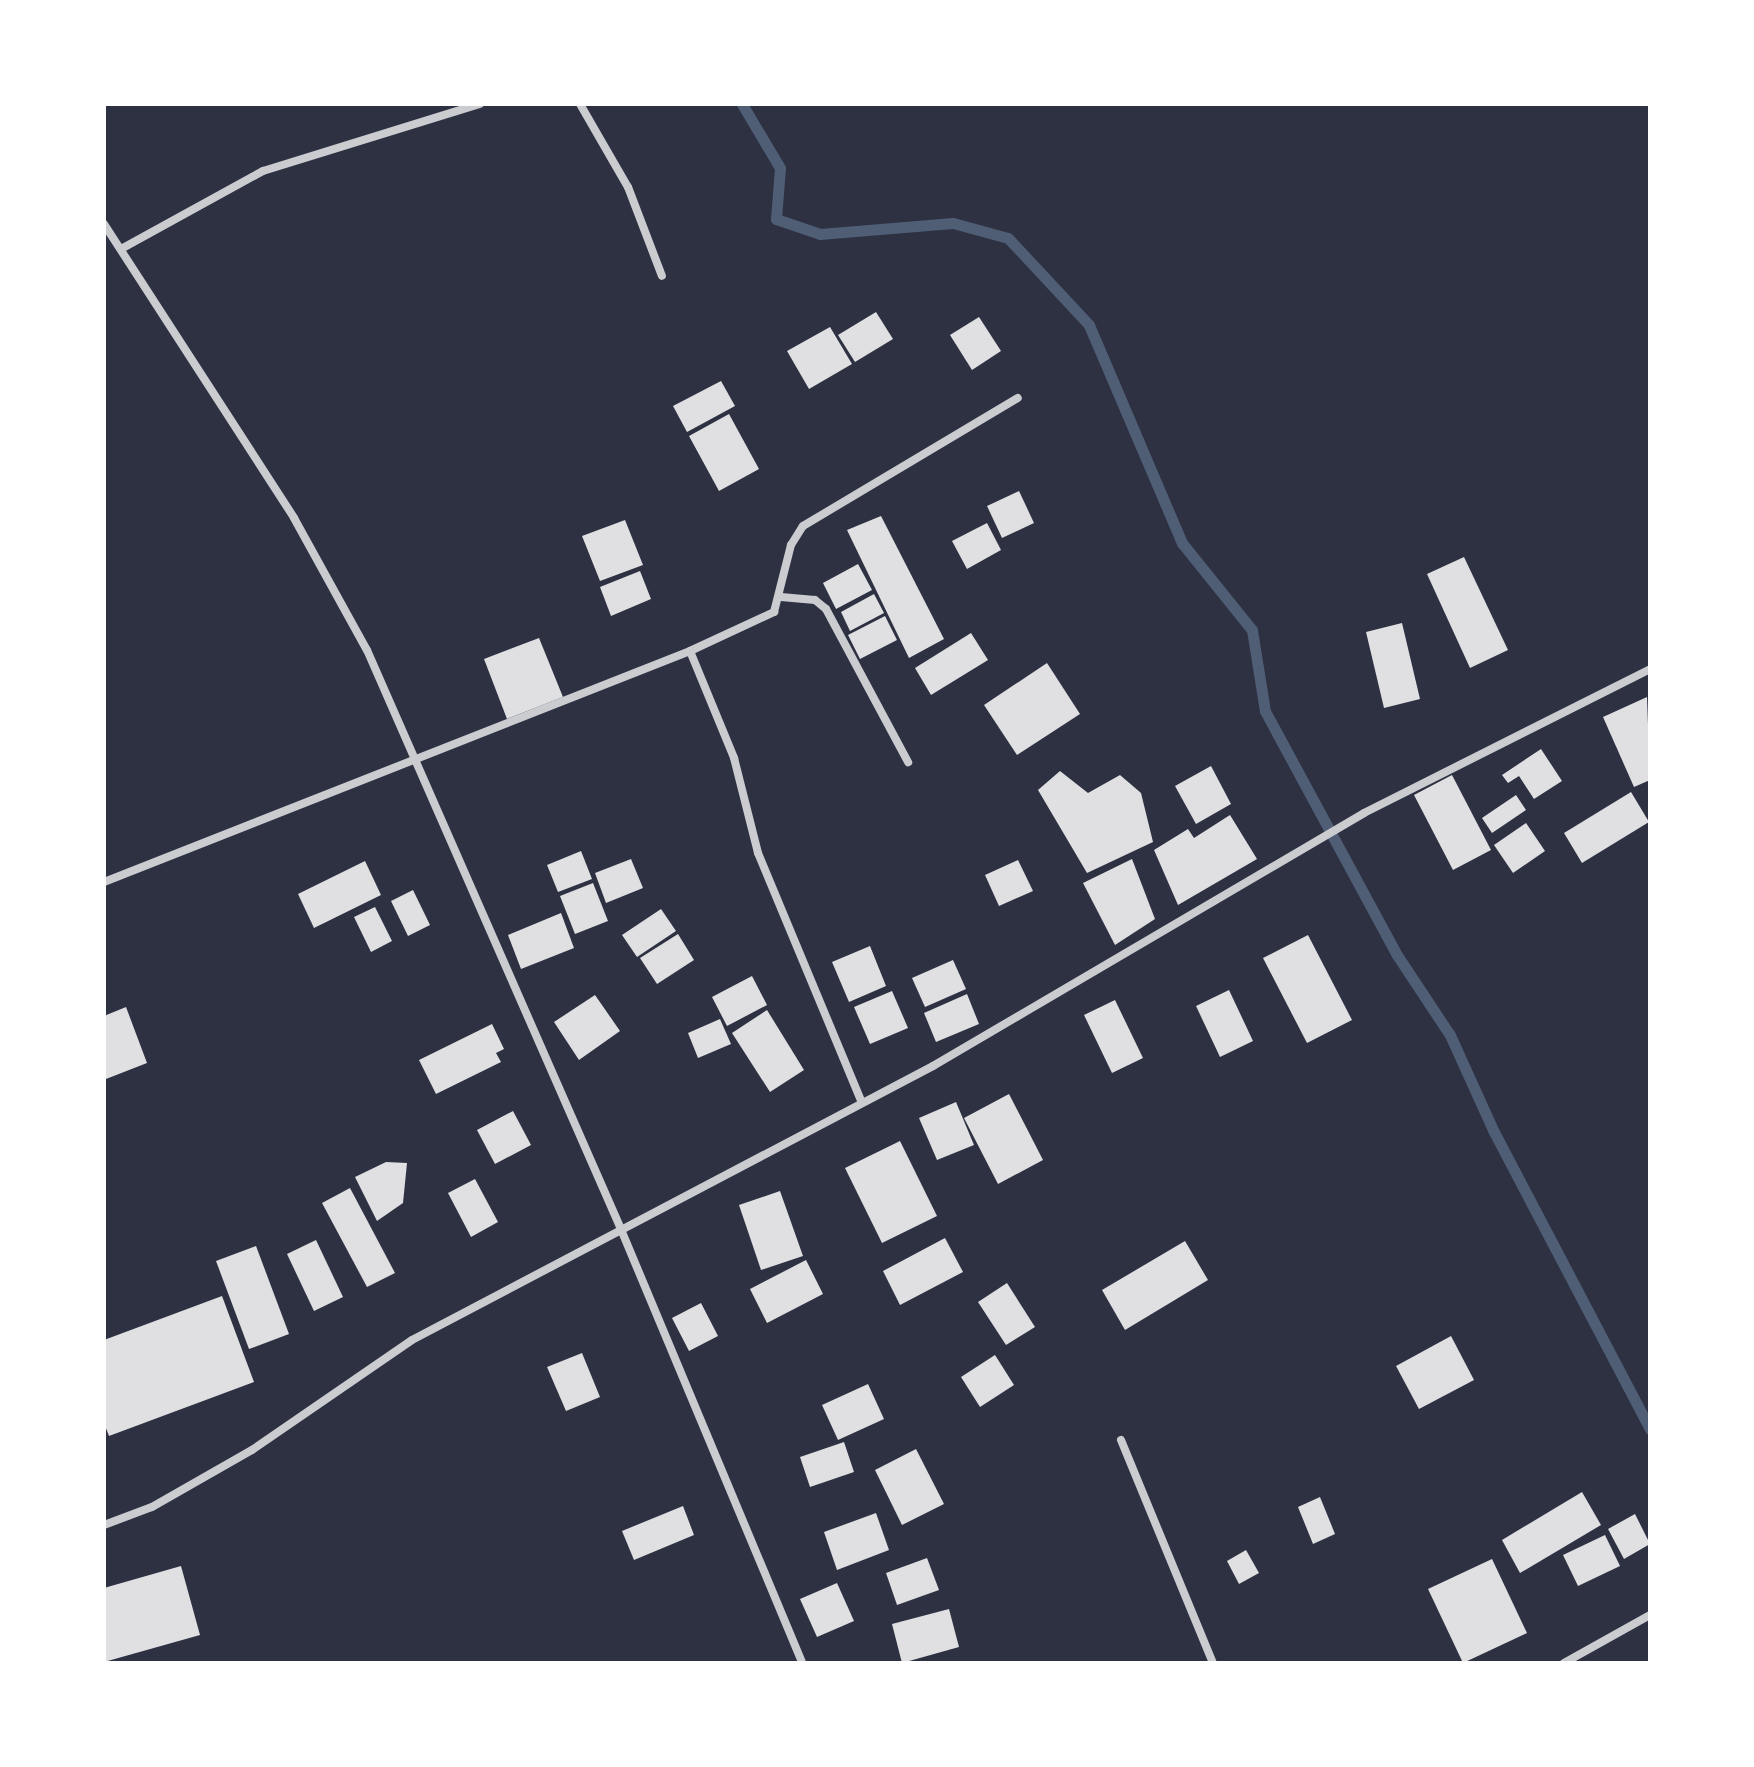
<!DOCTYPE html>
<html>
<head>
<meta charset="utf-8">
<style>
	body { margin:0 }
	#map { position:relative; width:1754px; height:1767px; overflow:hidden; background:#2d3142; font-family:"Source Sans 3",sans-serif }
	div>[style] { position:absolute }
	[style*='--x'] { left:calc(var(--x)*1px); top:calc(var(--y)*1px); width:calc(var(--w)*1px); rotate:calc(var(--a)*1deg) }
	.stream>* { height:11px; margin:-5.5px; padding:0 5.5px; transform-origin:5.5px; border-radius:5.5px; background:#4f5d75 }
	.building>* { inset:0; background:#e0e0e3 }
	.minor>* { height:8px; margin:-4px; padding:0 4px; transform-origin:4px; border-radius:4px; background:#caccd0 }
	span { translate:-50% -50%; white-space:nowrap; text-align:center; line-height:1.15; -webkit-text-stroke:8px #fff; paint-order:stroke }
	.frame { position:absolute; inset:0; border:106px solid #fff; pointer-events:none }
</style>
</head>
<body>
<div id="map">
	<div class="stream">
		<div style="--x:742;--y:104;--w:74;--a:59.3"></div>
		<div style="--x:780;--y:168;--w:51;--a:94.5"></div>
		<div style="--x:776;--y:219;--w:46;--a:18.8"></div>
		<div style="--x:820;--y:234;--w:133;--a:-4.7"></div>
		<div style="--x:953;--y:223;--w:57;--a:15.3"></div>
		<div style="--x:1008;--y:238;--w:119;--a:47"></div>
		<div style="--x:1089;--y:325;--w:237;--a:66.9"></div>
		<div style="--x:1182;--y:543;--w:112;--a:51.2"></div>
		<div style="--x:1252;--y:630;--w:82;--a:80.9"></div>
		<div style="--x:1265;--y:711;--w:277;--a:61.6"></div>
		<div style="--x:1397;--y:955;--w:96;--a:56.5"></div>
		<div style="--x:1450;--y:1035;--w:104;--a:65.6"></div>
		<div style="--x:1493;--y:1130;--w:338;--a:62.3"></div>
	</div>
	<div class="building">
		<div style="clip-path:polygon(876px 312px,893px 339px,855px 362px,838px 335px)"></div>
		<div style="clip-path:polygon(979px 317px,1001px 351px,972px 370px,950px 335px)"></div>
		<div style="clip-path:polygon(830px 327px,852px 364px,809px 389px,787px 351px)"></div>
		<div style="clip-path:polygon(721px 381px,735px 406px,687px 432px,673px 406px)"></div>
		<div style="clip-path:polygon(729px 414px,759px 469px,719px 491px,689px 436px)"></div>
		<div style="clip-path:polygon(1019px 491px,1034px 523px,1002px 538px,987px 506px)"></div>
		<div style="clip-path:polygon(881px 516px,944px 639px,909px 658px,847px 530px)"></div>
		<div style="clip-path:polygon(625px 520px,643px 565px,600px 581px,582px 536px)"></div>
		<div style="clip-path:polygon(987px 523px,1001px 550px,967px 569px,952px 541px)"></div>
		<div style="clip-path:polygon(1464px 557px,1508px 650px,1470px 668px,1427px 574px)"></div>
		<div style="clip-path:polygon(858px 564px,872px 590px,836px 609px,823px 583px)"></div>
		<div style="clip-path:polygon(640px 571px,651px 599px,611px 616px,600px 587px)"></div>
		<div style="clip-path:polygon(874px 594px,884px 613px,850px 631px,841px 612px)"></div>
		<div style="clip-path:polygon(885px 616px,897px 640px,860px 659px,848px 635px)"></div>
		<div style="clip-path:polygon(1402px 623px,1420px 699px,1384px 708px,1366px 632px)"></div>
		<div style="clip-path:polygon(971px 633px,988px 660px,931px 695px,915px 668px)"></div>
		<div style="clip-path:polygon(539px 638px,563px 697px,507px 719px,484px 659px)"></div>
		<div style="clip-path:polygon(1047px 663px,1080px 714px,1017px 755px,984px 705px)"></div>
		<div style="clip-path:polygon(1647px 697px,1650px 780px,1634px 787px,1603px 717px)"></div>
		<div style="clip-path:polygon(1541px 749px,1562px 781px,1534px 799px,1519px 776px,1508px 783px,1502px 775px)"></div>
		<div style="clip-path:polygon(1211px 766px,1231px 804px,1196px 824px,1175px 786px)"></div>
		<div style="clip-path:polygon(1060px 771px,1088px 793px,1120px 775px,1141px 793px,1153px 842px,1087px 873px,1038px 790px)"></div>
		<div style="clip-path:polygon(1452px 775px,1491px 850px,1453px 870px,1414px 795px)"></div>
		<div style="clip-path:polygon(1631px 792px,1649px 822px,1582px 863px,1564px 833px)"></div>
		<div style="clip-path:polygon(1516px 795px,1526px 810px,1492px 833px,1482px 818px)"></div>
		<div style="clip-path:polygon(1230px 815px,1257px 859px,1178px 905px,1154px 850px,1188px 829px,1194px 838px)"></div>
		<div style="clip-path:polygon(1526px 823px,1545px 851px,1513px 873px,1494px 845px)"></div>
		<div style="clip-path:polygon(581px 851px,592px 879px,558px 892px,547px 865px)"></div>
		<div style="clip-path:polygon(631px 859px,643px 888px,606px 903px,595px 873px)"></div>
		<div style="clip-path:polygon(1132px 859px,1155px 919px,1115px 945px,1083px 883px)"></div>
		<div style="clip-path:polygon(1018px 860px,1033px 891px,999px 906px,985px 875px)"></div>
		<div style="clip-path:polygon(365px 861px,381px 895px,314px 928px,298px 894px)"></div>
		<div style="clip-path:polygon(593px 883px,608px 921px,575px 934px,560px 896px)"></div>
		<div style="clip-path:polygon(413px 890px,430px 925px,408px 936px,391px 901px)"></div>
		<div style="clip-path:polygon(375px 907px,392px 941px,371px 952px,354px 917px)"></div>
		<div style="clip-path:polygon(661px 909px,676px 931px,637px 957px,622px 935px)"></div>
		<div style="clip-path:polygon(561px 913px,574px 948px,521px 969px,508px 935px)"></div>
		<div style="clip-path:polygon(678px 934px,694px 960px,657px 984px,640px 958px)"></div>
		<div style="clip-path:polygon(1308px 935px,1352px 1020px,1307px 1043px,1263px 958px)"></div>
		<div style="clip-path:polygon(870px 946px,886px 986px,849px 1002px,832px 962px)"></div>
		<div style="clip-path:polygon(953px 960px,966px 989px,925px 1007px,912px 978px)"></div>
		<div style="clip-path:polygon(752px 976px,767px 1005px,727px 1026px,712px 997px)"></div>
		<div style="clip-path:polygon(1229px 990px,1253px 1041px,1220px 1057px,1196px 1006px)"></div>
		<div style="clip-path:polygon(892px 991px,908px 1028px,870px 1044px,854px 1007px)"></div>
		<div style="clip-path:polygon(967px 994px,979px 1024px,936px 1042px,924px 1013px)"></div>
		<div style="clip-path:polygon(595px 995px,620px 1031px,579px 1060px,554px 1022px)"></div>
		<div style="clip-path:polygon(1115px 1000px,1143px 1058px,1112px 1073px,1084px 1015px)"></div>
		<div style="clip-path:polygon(126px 1007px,147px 1063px,106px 1079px,104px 1016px)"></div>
		<div style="clip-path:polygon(767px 1010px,804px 1070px,770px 1092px,732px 1033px)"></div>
		<div style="clip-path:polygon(720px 1019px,731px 1044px,698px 1058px,688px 1033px)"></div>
		<div style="clip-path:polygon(492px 1024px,504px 1049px,496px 1053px,501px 1062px,436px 1094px,419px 1060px)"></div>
		<div style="clip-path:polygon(1009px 1094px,1043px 1160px,998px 1184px,964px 1118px)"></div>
		<div style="clip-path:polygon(956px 1102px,974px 1145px,937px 1160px,919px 1118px)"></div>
		<div style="clip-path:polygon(513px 1111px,531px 1145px,495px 1164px,477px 1130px)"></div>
		<div style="clip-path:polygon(900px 1141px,937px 1216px,882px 1243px,845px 1168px)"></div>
		<div style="clip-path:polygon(386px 1162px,407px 1163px,403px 1203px,377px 1221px,355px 1177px)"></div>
		<div style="clip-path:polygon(475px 1179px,498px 1222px,471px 1237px,448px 1193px)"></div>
		<div style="clip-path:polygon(350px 1188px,395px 1273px,367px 1287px,322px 1203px)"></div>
		<div style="clip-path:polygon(780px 1191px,803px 1256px,761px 1270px,739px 1205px)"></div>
		<div style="clip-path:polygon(945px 1238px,963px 1272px,900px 1305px,883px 1271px)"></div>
		<div style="clip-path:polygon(316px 1240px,343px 1297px,314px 1311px,287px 1254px)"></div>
		<div style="clip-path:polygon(1185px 1241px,1208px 1280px,1125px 1330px,1102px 1290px)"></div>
		<div style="clip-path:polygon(256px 1246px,289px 1334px,249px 1349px,216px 1261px)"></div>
		<div style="clip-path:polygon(806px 1260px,823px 1294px,767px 1323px,750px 1289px)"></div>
		<div style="clip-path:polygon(1007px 1283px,1035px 1327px,1006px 1345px,978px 1302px)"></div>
		<div style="clip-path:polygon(222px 1296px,254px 1382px,109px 1436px,104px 1423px,104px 1340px)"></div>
		<div style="clip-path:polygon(701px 1303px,718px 1336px,689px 1351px,672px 1318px)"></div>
		<div style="clip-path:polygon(1451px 1336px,1474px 1380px,1419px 1409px,1396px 1366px)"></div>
		<div style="clip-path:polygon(582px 1353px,600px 1397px,566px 1411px,547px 1367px)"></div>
		<div style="clip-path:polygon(995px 1355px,1014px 1385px,980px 1407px,961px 1377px)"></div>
		<div style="clip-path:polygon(868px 1384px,884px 1419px,838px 1440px,822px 1405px)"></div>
		<div style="clip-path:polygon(844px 1442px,854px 1472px,810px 1487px,800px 1457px)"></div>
		<div style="clip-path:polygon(916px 1449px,944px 1504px,902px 1525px,875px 1470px)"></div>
		<div style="clip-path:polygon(1582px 1492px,1601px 1525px,1520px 1573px,1502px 1540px)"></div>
		<div style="clip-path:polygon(1320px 1497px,1335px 1534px,1313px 1544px,1298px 1507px)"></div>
		<div style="clip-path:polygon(683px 1506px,694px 1535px,634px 1560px,622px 1531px)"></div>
		<div style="clip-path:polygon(876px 1513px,889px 1550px,837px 1570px,824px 1532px)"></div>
		<div style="clip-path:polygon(1635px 1514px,1650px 1544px,1624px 1559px,1608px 1529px)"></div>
		<div style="clip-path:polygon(1605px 1535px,1620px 1566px,1578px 1586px,1563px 1555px)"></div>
		<div style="clip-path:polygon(1246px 1550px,1259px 1573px,1239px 1584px,1227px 1561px)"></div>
		<div style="clip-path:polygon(927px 1558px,939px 1590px,897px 1605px,886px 1573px)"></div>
		<div style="clip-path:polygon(1492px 1559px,1527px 1633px,1463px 1663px,1428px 1589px)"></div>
		<div style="clip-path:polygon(181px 1566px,200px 1635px,104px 1662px,104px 1588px)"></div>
		<div style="clip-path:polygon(837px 1583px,854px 1621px,817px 1637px,800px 1599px)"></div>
		<div style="clip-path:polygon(949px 1609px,959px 1647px,902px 1663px,892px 1624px)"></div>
	</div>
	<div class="minor">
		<div style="--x:580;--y:104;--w:96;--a:60"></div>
		<div style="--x:628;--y:187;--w:95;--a:69.1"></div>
		<div style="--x:104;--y:224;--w:350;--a:57.1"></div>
		<div style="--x:294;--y:518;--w:151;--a:61.1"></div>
		<div style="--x:367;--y:650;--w:630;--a:66.32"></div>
		<div style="--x:620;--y:1227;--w:472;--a:67.3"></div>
		<div style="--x:121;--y:249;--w:162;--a:-28.8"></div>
		<div style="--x:263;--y:171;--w:227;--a:-17.2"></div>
		<div style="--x:781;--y:597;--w:34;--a:5"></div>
		<div style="--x:815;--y:600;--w:14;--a:39"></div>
		<div style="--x:826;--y:609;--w:174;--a:61.8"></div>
		<div style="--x:690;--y:651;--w:93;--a:-24.9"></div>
		<div style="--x:774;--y:612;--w:69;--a:-75.8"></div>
		<div style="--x:791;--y:545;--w:22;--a:-58"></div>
		<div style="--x:803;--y:526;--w:250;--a:-30.8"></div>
		<div style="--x:104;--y:882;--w:630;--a:-21.51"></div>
		<div style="--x:690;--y:651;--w:116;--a:67.6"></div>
		<div style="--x:734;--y:758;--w:98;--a:75.8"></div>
		<div style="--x:758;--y:853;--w:269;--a:67.4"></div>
		<div style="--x:1121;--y:1440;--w:241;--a:67.6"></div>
		<div style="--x:104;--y:1525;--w:51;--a:-20.6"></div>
		<div style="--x:152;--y:1507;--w:115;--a:-29.7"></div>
		<div style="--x:252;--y:1450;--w:194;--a:-34.5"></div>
		<div style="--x:412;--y:1340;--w:589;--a:-27.74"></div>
		<div style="--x:933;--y:1066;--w:500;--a:-30.4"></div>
		<div style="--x:1364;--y:813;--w:320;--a:-26.7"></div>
		<div style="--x:1564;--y:1663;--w:98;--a:-29.2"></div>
	</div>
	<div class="frame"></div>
</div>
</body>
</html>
